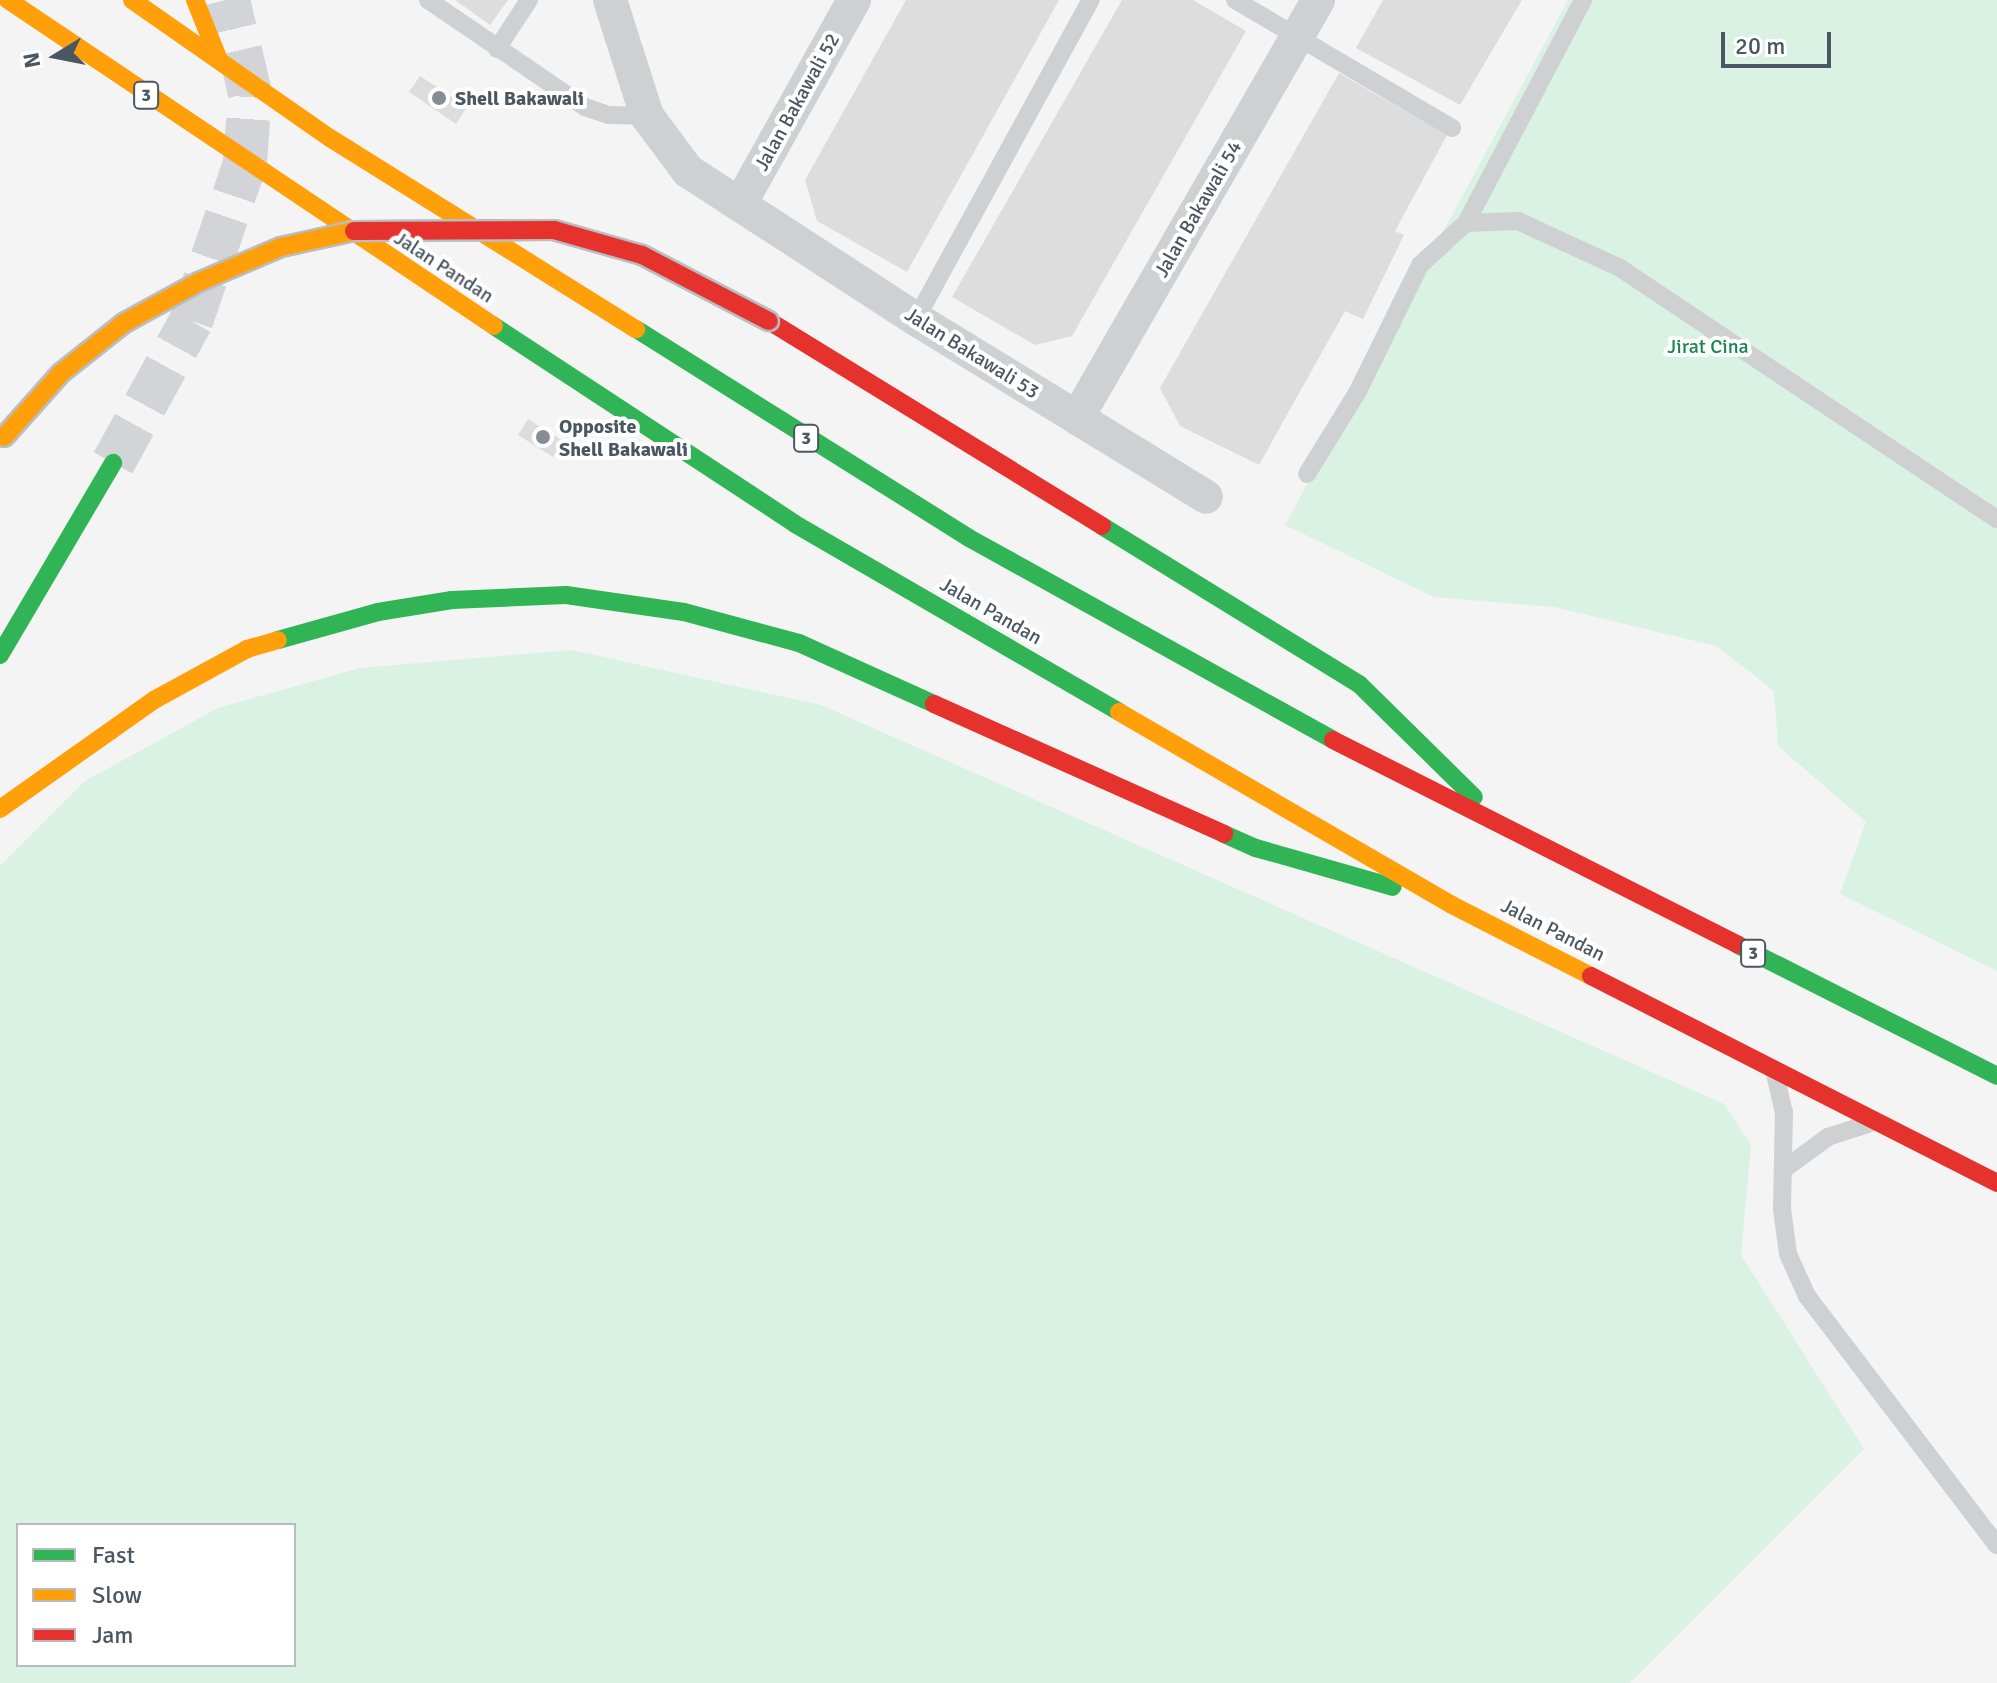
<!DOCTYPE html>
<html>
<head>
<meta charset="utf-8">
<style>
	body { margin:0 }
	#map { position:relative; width:1997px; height:1683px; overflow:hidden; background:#f4f4f4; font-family:Signika,sans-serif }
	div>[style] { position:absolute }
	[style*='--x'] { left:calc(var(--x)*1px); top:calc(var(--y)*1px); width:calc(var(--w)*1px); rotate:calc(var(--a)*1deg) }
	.green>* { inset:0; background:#d9f2e3 }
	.building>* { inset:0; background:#ddddde }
	.highway-tunnel>* { height:44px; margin-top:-22px; transform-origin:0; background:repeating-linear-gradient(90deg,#d2d4d7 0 44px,transparent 0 66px) }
	.lane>* { height:18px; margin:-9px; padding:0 9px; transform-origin:9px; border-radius:9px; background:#ced0d2 }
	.street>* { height:34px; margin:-17px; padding:0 17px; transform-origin:17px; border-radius:17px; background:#ced0d2 }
	.fast>* { height:18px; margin:-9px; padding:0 9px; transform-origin:9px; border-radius:9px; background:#30b455 }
	.slow>* { height:18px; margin:-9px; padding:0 9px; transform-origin:9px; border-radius:9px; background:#ff9f0a }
	.jam>* { height:18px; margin:-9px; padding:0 9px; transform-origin:9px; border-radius:9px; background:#e5322d }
	.bridges { filter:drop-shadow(2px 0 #b9bec3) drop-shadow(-2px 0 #b9bec3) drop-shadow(0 2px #b9bec3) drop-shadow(0 -2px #b9bec3) }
	.slow-bridge>* { height:18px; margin:-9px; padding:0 9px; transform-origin:9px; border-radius:9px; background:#ff9f0a }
	.jam-bridge>* { height:18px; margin:-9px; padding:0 9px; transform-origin:9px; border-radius:9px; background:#e5322d }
	.dots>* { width:22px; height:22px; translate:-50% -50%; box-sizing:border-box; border:4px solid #fff; border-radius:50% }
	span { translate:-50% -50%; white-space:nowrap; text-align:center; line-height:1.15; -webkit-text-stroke:8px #fff; paint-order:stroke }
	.shield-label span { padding:2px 6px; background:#fff; border:2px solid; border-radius:6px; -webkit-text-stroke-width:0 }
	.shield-label { font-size:18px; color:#4a5661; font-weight:700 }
	.poi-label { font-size:20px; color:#4a5661; font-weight:700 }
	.left { translate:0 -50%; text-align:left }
	.street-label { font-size:20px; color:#4a5661 }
	.park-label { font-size:20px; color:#17864f }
	.legend { position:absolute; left:16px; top:1523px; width:280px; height:144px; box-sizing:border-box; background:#fff; border:2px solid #b7bbc0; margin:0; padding:10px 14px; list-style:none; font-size:24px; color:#4a5661 }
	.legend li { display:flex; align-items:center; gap:16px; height:40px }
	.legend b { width:40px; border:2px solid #b7bbc0 }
	.north { position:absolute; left:16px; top:16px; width:80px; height:80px; -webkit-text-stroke:6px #fff; paint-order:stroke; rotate:260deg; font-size:22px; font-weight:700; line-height:32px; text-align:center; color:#4a5661 }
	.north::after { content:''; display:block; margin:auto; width:28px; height:36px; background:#4a5661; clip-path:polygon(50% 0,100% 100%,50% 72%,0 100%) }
	.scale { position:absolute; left:1721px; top:32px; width:110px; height:36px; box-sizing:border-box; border:4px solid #4a5661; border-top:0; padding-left:10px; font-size:24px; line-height:28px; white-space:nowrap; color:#4a5661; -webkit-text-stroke:6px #fff; paint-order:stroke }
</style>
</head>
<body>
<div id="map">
	<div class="green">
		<div style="clip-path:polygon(1568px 0,1997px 0,1997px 971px,1840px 894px,1866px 822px,1778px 746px,1774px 691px,1716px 646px,1554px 607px,1434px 597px,1285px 525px)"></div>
		<div style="clip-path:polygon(evenodd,572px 650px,821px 705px,1724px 1104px,1751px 1145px,1741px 1255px,1864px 1449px,1630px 1683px,0 1683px,0 866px,85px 781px,218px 708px,360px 668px,572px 650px,294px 1525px,294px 1665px,18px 1665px,18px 1525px,294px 1525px)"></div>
	</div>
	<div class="building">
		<div style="clip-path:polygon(455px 0,508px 0,490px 25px)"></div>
		<div style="clip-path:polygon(906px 0,1059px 0,907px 272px,817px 221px,805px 180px)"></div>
		<div style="clip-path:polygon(1122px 0,1193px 0,1246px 31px,1072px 336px,1035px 345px,952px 297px)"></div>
		<div style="clip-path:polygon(1383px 0,1522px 0,1460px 105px,1356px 48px)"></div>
		<div style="clip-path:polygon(1339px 73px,1447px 135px,1395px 231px,1404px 235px,1363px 319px,1345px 311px,1259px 465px,1180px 426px,1160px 388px)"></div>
		<div style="clip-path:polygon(420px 76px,467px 107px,456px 124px,409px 92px)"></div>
		<div style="clip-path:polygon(528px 419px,563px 441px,553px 457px,518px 435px)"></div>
	</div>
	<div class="highway-tunnel">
		<div style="--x:113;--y:463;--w:162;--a:-61.2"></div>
		<div style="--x:191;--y:321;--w:167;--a:-71.1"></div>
		<div style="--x:245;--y:163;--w:70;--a:-85.9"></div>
		<div style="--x:250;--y:93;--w:96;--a:-103.3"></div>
	</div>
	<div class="lane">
		<div style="--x:428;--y:0;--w:190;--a:34.3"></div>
		<div style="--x:585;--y:107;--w:24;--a:19"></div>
		<div style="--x:608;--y:115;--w:39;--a:1"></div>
		<div style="--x:1235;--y:0;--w:252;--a:30.5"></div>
		<div style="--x:497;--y:49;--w:59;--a:-56.9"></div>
		<div style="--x:1466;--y:223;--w:252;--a:-62.3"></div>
		<div style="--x:916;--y:319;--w:364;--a:-61.3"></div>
		<div style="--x:1307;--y:474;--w:97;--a:-58.4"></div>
		<div style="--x:1358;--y:391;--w:140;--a:-63.8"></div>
		<div style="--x:1420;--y:265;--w:62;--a:-42.4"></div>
		<div style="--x:1466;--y:223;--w:52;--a:-2.2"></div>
		<div style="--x:1518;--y:221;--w:112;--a:24.7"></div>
		<div style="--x:1620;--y:268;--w:453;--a:33.7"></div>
		<div style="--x:1775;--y:1074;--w:39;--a:77"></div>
		<div style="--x:1784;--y:1112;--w:97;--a:91.2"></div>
		<div style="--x:1782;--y:1209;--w:45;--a:82.4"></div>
		<div style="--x:1788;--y:1254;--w:46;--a:65.7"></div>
		<div style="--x:1807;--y:1296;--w:313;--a:52.7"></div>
		<div style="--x:1787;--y:1167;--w:51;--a:-36.2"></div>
		<div style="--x:1828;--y:1137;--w:42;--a:-18"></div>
	</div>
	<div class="street">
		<div style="--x:610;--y:0;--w:122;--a:72.3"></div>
		<div style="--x:647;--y:116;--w:69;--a:53.3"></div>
		<div style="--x:688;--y:171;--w:272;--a:33"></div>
		<div style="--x:916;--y:319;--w:340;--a:31.5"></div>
		<div style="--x:740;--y:204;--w:234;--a:-60.8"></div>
		<div style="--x:1077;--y:418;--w:482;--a:-60"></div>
	</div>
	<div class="fast">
		<div style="--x:494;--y:326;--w:360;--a:33.3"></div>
		<div style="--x:795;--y:524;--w:375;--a:30.1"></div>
		<div style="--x:636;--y:329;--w:393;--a:32.1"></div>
		<div style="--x:969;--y:538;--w:416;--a:29"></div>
		<div style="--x:1102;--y:526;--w:302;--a:31.6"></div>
		<div style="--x:1359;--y:684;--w:161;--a:44.5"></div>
		<div style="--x:278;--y:640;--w:104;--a:-15.6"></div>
		<div style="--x:378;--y:612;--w:75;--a:-9.2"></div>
		<div style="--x:452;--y:600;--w:114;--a:-2.5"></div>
		<div style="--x:566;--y:595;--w:119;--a:8.2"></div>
		<div style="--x:684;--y:612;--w:119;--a:15.1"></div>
		<div style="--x:799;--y:643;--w:148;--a:24.3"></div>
		<div style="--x:0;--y:655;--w:223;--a:-59.5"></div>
		<div style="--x:1224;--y:834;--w:35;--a:24"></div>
		<div style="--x:1256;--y:848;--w:142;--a:15.9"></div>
		<div style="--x:1738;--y:945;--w:290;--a:26.8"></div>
	</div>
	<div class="slow">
		<div style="--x:8;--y:0;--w:585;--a:33.85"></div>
		<div style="--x:132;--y:0;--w:241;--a:34.9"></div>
		<div style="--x:330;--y:138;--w:361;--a:32"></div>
		<div style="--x:195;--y:0;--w:59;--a:68.2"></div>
		<div style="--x:1119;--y:712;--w:385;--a:30.1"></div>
		<div style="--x:1452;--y:905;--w:156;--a:27.1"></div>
		<div style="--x:0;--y:809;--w:189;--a:-35.3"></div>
		<div style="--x:154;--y:700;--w:106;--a:-28.7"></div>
		<div style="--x:247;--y:649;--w:32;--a:-16"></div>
	</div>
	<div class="jam">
		<div style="--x:769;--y:321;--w:391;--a:31.6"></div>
		<div style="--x:934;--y:704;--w:318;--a:24.1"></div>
		<div style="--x:1333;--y:740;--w:454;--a:26.8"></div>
		<div style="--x:1591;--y:976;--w:456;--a:27"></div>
	</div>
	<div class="bridges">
		<div class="slow-bridge">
			<div style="--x:4;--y:437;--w:86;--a:-48.3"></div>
			<div style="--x:61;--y:373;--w:80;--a:-38.4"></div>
			<div style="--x:124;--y:323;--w:85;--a:-28.7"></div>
			<div style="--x:199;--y:282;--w:89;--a:-23.1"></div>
			<div style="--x:281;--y:247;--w:75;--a:-12.4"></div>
		</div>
		<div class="jam-bridge">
			<div style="--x:354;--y:231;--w:200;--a:-0.3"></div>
			<div style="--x:554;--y:230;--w:91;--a:15.9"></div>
			<div style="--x:642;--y:255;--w:143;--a:27.5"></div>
		</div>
	</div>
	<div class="dots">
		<div style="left:439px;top:98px;background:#868d94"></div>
		<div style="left:543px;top:437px;background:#868d94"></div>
	</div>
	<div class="shield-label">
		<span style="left:146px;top:95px">3</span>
		<span style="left:806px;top:438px">3</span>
		<span style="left:1753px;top:953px">3</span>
	</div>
	<div class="poi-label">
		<span class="left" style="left:455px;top:98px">Shell Bakawali</span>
		<span class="left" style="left:559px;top:438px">Opposite<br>Shell Bakawali</span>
	</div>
	<div class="street-label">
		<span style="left:797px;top:102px;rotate:-61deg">Jalan Bakawali 52</span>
		<span style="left:1198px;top:209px;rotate:-60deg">Jalan Bakawali 54</span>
		<span style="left:444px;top:267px;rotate:33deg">Jalan Pandan</span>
		<span style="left:972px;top:353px;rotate:32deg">Jalan Bakawali 53</span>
		<span style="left:991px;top:611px;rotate:30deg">Jalan Pandan</span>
		<span style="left:1553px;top:930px;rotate:27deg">Jalan Pandan</span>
	</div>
	<div class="park-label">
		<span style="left:1708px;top:346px">Jirat Cina</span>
	</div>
	<ul class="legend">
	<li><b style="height:10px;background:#30b455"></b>Fast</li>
	<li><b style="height:10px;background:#ff9f0a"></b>Slow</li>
	<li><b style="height:10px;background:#e5322d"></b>Jam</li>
	</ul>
	<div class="north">N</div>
	<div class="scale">20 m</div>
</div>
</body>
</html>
